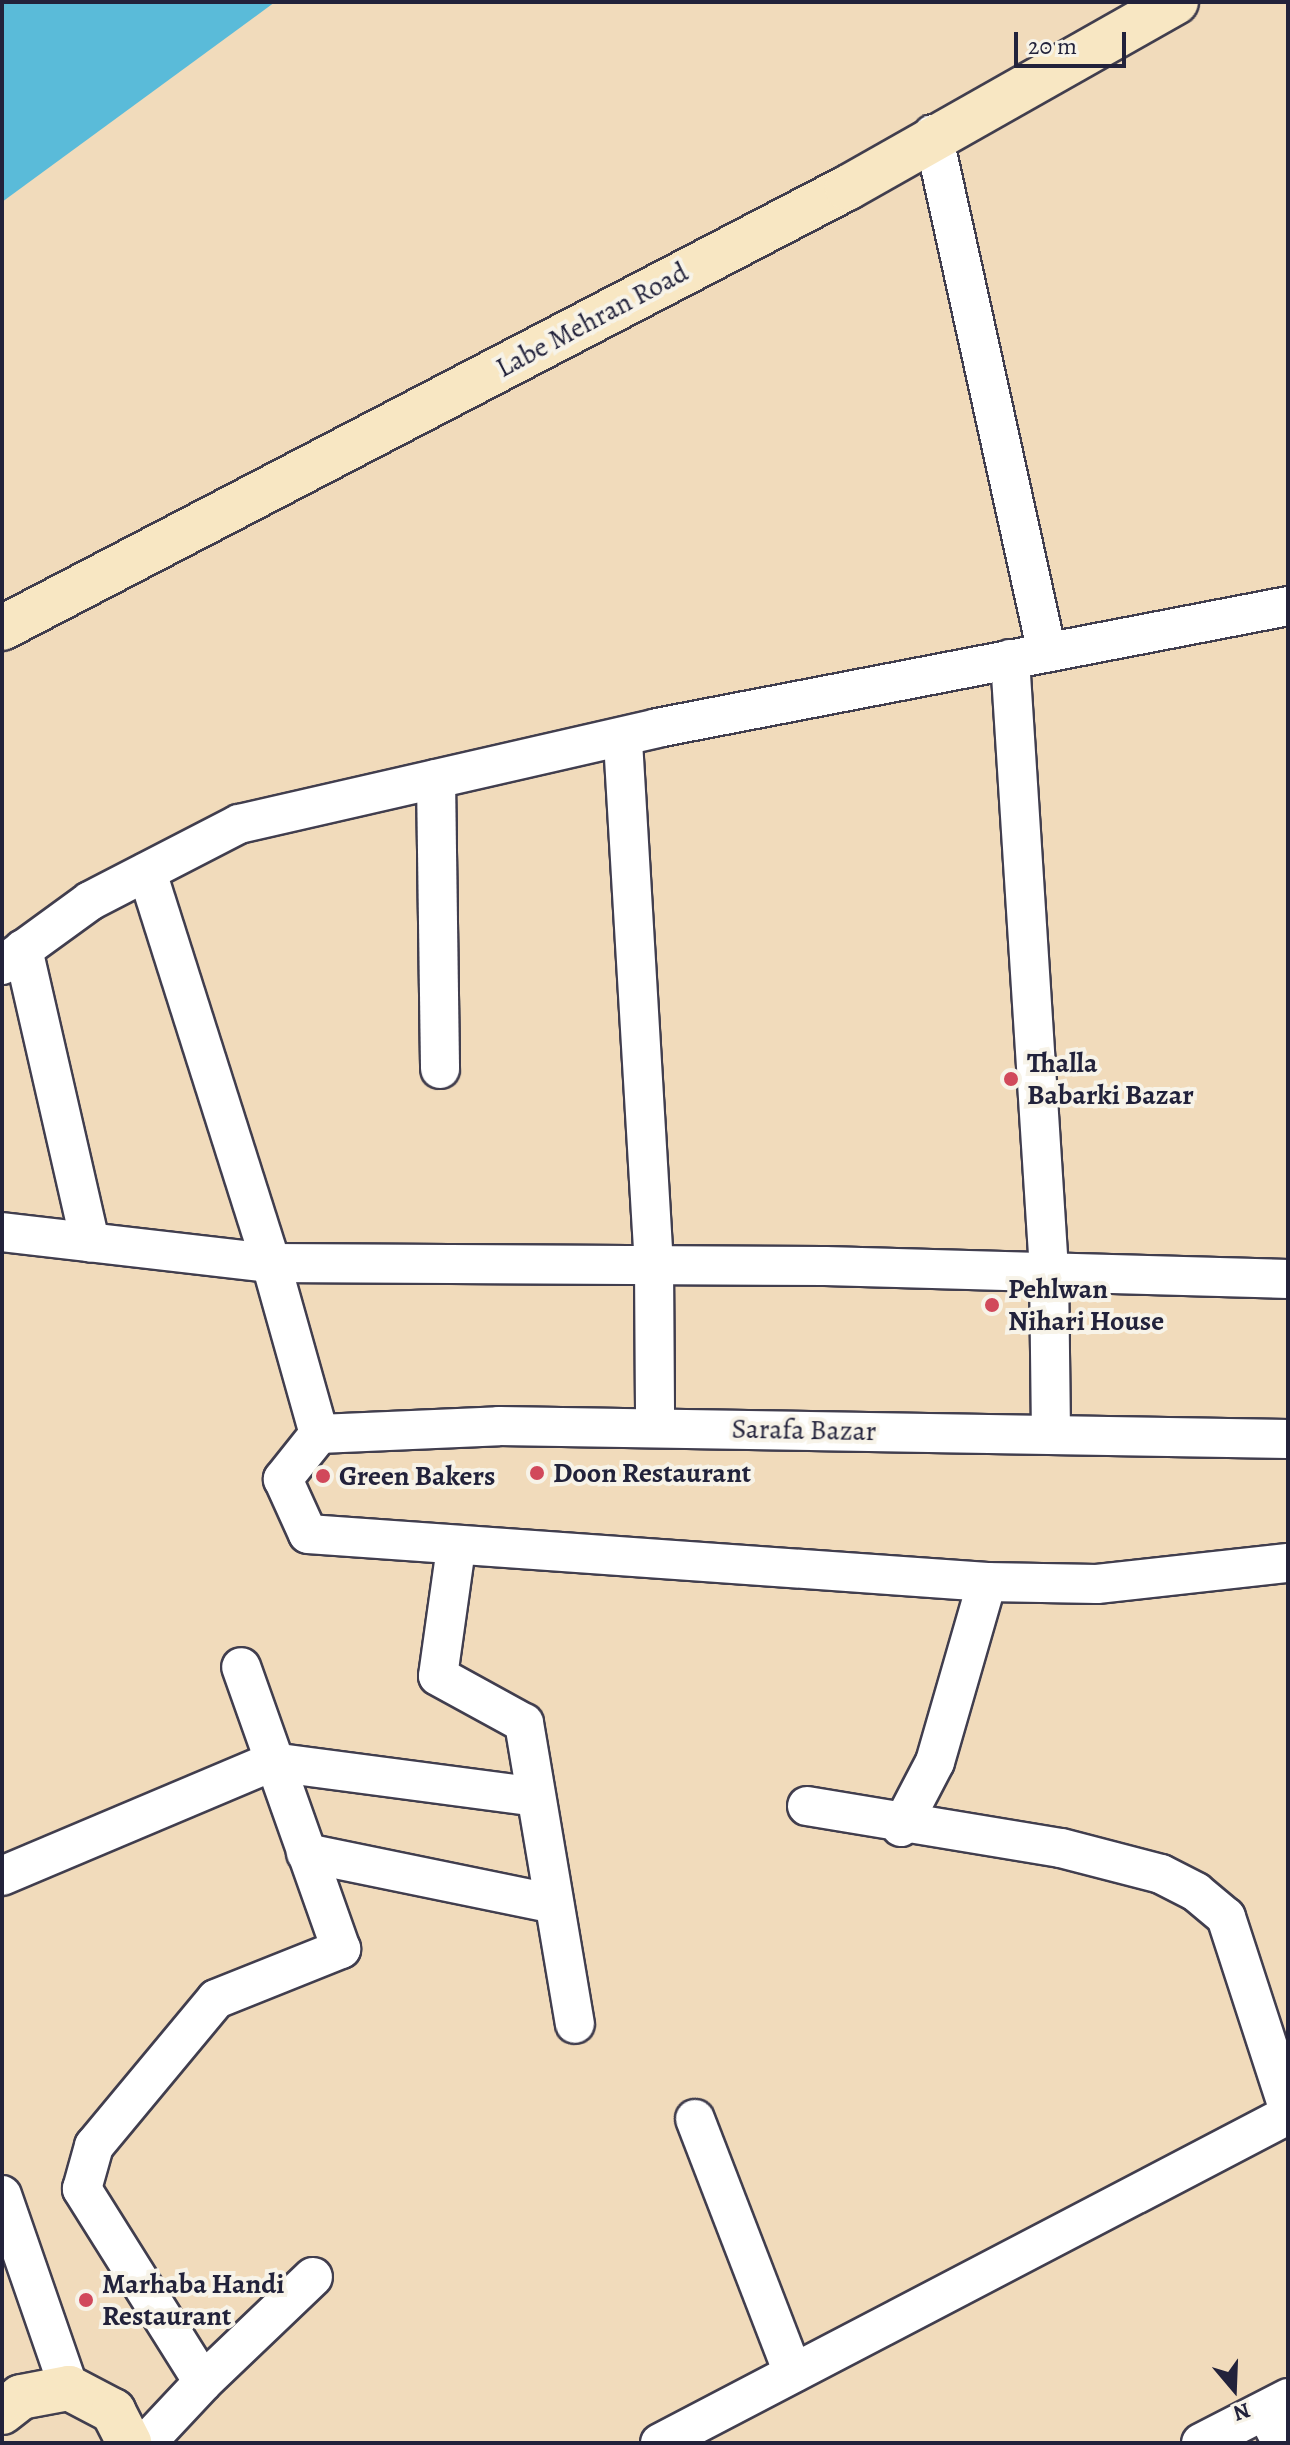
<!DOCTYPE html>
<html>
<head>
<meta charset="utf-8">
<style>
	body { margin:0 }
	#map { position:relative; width:1290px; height:2445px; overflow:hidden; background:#f1dbbb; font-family:Alegreya,serif }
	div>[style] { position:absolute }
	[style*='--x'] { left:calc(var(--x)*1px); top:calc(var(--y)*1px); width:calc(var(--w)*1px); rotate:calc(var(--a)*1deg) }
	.water>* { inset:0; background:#5abbd9 }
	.roads { filter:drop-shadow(2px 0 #413e4e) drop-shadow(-2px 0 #413e4e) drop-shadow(0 2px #413e4e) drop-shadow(0 -2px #413e4e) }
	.street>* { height:38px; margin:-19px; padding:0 19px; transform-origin:19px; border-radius:19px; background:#fff }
	.secondary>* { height:44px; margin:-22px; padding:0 22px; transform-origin:22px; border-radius:22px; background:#f8e7c3 }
	.dots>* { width:22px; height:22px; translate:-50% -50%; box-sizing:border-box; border:4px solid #f7f3e8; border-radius:50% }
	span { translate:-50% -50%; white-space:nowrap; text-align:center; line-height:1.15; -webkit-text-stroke:8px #f7f3e8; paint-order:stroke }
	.street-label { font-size:28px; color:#22223b }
	.poi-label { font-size:28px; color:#22223b; font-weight:700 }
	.left { translate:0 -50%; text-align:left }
	.frame { position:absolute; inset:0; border:4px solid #22223b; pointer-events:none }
	.north { position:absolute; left:1194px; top:2349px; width:80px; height:80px; -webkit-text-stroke:6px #f7f3e8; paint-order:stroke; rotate:161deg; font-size:22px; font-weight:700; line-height:32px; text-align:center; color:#22223b }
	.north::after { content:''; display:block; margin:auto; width:28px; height:36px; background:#22223b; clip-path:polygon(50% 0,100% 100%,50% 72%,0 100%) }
	.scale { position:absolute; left:1014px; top:32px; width:112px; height:36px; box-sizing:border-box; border:4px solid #22223b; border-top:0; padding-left:10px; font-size:24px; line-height:28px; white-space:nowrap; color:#22223b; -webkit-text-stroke:6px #f7f3e8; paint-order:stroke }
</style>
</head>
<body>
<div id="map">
	<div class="water">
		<div style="clip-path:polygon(2px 2px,275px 2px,2px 202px)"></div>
	</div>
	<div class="roads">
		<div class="street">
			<div style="--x:933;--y:134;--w:531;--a:77.61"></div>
			<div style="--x:1010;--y:659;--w:612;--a:86.35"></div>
			<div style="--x:1049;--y:1270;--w:164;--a:89.3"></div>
			<div style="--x:623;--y:741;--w:526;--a:86.62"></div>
			<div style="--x:654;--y:1266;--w:162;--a:89.6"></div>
			<div style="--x:436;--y:779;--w:290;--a:89.2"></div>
			<div style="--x:23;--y:949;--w:301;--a:77.1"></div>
			<div style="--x:2;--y:965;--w:109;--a:-36"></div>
			<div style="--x:90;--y:901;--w:168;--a:-27.3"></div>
			<div style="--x:239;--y:824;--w:429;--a:-12.9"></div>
			<div style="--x:657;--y:728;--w:643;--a:-10.94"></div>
			<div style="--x:2;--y:1232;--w:271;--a:6.6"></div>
			<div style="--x:271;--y:1263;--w:410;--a:-107.6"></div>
			<div style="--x:319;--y:1434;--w:178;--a:-105.7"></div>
			<div style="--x:271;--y:1263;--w:554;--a:0.31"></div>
			<div style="--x:825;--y:1266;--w:463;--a:1.6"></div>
			<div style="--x:319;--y:1434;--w:58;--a:128.7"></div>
			<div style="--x:283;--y:1479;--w:60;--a:65.6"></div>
			<div style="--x:308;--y:1534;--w:681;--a:4.04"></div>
			<div style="--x:987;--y:1582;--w:110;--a:1"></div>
			<div style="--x:1097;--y:1584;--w:192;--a:-6.3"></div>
			<div style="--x:319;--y:1434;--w:180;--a:-2.5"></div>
			<div style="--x:499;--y:1426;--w:789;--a:0.94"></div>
			<div style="--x:456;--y:1548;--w:129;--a:98"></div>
			<div style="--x:438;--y:1676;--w:98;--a:28.7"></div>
			<div style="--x:524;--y:1723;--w:305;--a:80.4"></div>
			<div style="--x:807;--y:1806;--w:257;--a:9.4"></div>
			<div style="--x:1061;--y:1848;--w:103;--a:14.6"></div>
			<div style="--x:1161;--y:1874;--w:39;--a:27"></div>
			<div style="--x:1196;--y:1892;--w:39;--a:40"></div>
			<div style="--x:1226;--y:1917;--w:201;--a:72"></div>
			<div style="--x:901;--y:1827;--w:73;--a:-62.4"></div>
			<div style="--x:935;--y:1762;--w:187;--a:-73.9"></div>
			<div style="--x:306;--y:1853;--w:253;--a:11.6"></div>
			<div style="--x:2;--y:1876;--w:293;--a:-22.9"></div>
			<div style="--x:272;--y:1762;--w:261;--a:7.5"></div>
			<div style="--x:695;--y:2119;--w:272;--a:68.9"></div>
			<div style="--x:2;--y:2195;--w:204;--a:70.9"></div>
			<div style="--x:203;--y:2382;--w:152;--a:-43.7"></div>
			<div style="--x:1266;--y:2412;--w:35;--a:63"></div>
			<div style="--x:146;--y:2443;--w:83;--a:-46.9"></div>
			<div style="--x:203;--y:2382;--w:228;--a:-122.1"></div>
			<div style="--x:82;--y:2189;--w:45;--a:-74.4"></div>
			<div style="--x:94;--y:2146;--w:191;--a:-50.3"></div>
			<div style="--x:216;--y:1999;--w:135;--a:-21.8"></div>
			<div style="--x:341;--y:1949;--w:299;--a:-109.5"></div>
			<div style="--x:660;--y:2443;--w:708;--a:-27.58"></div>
			<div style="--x:1201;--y:2443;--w:98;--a:-27.3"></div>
		</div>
		<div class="secondary">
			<div style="--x:2;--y:628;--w:953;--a:-27.51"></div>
			<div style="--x:847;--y:188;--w:378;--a:-29.5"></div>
			<div style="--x:2;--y:2412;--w:24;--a:-38"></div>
			<div style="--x:21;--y:2397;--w:49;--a:-10.6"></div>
			<div style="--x:69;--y:2388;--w:50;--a:27.6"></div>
			<div style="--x:113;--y:2411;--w:36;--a:63"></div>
		</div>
	</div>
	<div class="dots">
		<div style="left:1011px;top:1079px;background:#d1495b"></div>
		<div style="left:992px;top:1305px;background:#d1495b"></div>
		<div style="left:537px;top:1473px;background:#d1495b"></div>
		<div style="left:323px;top:1476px;background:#d1495b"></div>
		<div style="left:86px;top:2300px;background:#d1495b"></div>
	</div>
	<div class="street-label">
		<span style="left:592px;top:320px;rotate:-28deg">Labe Mehran Road</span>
		<span style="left:804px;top:1430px;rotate:1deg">Sarafa Bazar</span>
	</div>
	<div class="poi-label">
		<span class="left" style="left:1027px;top:1079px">Thalla<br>Babarki Bazar</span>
		<span class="left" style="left:1008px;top:1305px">Pehlwan<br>Nihari House</span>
		<span class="left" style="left:553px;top:1473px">Doon Restaurant</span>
		<span class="left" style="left:339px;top:1476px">Green Bakers</span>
		<span class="left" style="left:102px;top:2300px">Marhaba Handi<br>Restaurant</span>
	</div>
	<div class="frame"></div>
	<div class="north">N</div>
	<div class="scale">20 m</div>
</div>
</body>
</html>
